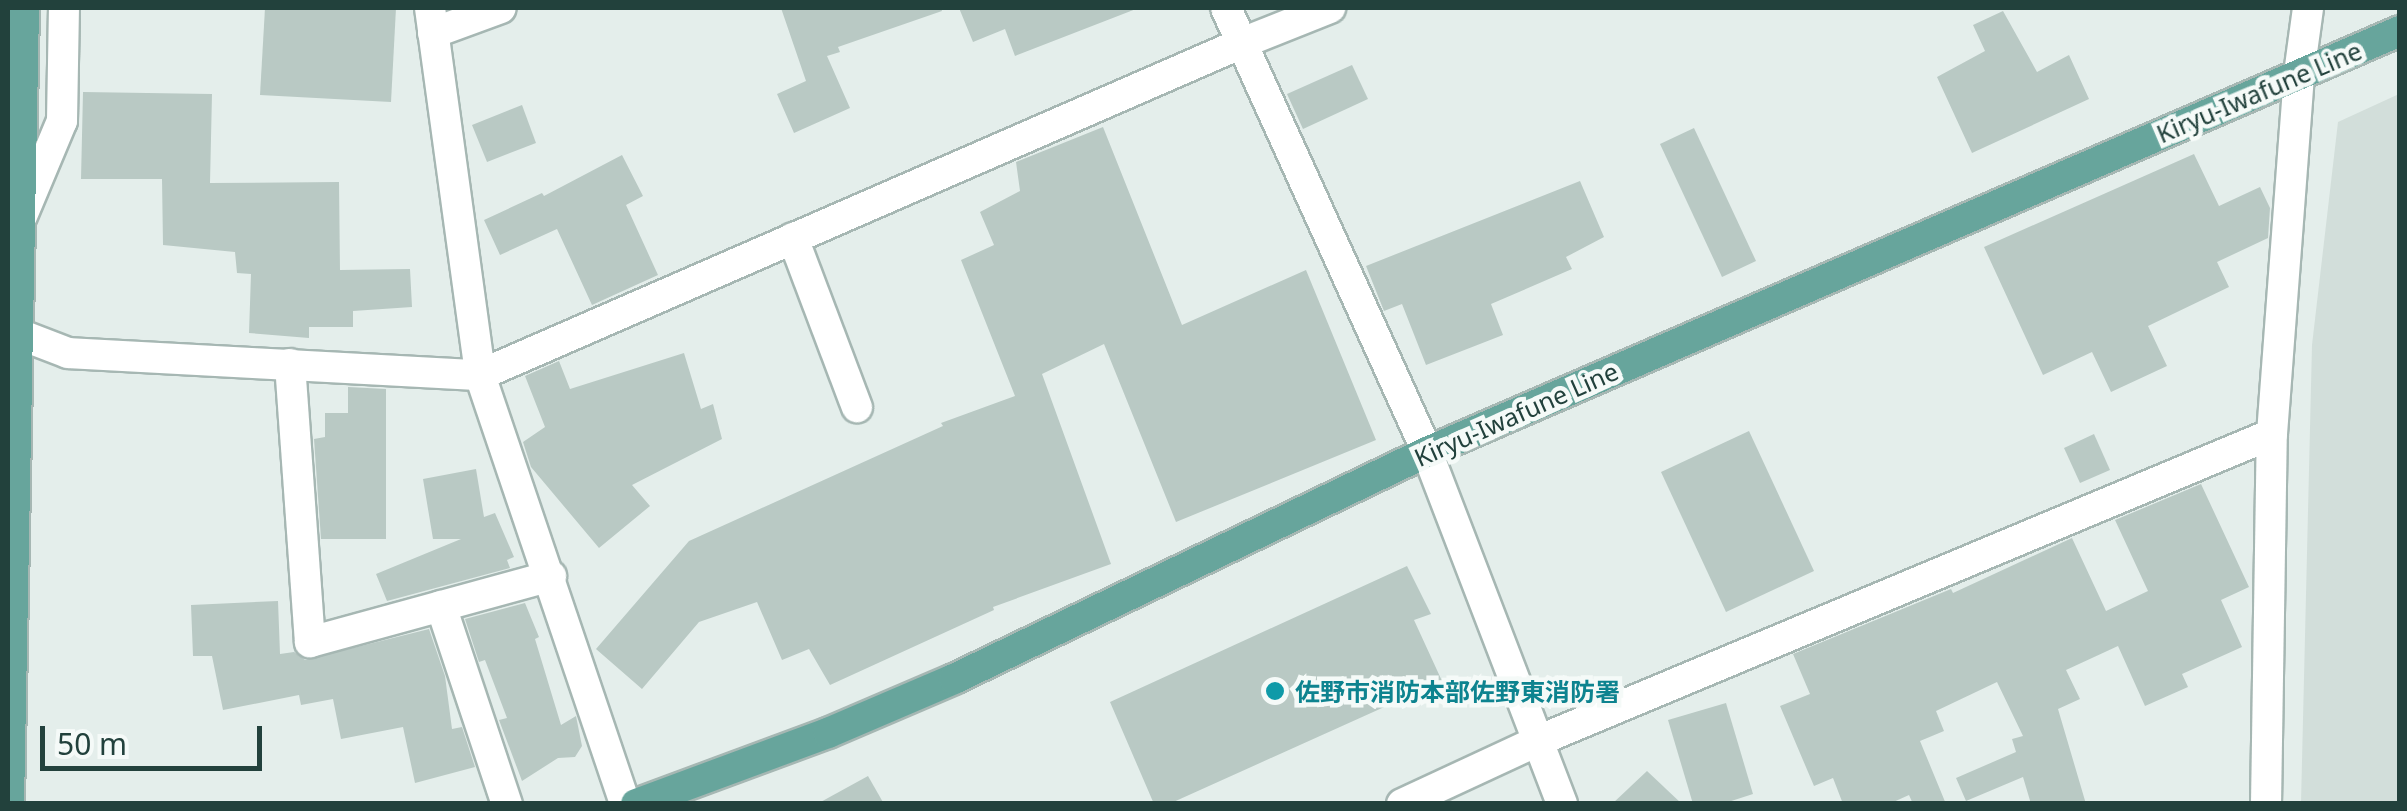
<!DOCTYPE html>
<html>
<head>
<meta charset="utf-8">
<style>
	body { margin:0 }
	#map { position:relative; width:2407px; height:811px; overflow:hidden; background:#e4eeeb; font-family:"Noto Sans","Noto Sans JP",sans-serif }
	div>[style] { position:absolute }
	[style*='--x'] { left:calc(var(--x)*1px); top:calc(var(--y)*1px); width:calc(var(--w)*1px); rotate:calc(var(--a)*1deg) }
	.built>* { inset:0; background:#d2deda }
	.building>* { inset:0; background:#b9c9c4 }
	.roads { filter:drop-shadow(2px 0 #a6b7b3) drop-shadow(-2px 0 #a6b7b3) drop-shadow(0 2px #a6b7b3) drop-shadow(0 -2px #a6b7b3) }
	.minor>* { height:30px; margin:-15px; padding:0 15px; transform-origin:15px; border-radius:15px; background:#fff }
	.tertiary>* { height:30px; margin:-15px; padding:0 15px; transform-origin:15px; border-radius:15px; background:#fff }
	.primary>* { height:30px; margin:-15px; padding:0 15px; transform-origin:15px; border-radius:15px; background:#67a59c }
	.dots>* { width:28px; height:28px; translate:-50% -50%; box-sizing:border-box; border:5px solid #f5faf8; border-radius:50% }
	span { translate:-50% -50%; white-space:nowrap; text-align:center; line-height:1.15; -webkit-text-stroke:9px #f5faf8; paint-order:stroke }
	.street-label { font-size:25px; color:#22413c }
	.culture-label { font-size:25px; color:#0d838f; font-weight:700 }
	.left { translate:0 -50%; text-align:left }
	.frame { position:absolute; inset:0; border:10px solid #22413c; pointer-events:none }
	.scale { position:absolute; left:40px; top:726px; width:222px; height:45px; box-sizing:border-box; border:5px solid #22413c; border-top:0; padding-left:12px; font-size:30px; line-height:35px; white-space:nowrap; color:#22413c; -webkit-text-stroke:8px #f5faf8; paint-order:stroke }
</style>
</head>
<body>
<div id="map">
	<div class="built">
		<div style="clip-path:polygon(2399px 94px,2399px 803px,2301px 803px,2312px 345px,2338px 122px)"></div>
	</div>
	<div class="building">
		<div style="clip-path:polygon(265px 8px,396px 8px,391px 102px,260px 95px)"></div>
		<div style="clip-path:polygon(781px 8px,941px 8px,942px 11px,838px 47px,840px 52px,827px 56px,850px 108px,794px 133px,777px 94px,806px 81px)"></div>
		<div style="clip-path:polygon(959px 8px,1135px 8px,1136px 9px,1015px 56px,1005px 29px,973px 42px)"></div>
		<div style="clip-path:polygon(2003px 11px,2037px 72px,2069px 55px,2089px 99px,1972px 153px,1937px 77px,1985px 51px,1973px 25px)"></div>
		<div style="clip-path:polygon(1352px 65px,1368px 99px,1303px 129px,1287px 94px)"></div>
		<div style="clip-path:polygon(83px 92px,212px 94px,210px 183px,339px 182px,340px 270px,410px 269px,412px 307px,353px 311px,353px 327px,309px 327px,309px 338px,249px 333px,251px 274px,237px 273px,235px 252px,163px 245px,162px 179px,81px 179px)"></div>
		<div style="clip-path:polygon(522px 105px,536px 143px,487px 162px,472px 125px)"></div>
		<div style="clip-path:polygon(1103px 127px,1182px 325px,1306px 270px,1376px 440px,1176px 522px,1104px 344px,1042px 374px,1111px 564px,993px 607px,994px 610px,830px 685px,809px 649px,782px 660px,757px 602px,699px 622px,642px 689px,596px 649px,689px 541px,943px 426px,941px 423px,1015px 396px,961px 260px,994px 245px,980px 212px,1020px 191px,1016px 162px)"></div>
		<div style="clip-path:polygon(1694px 128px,1756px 261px,1722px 277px,1660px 144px)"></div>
		<div style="clip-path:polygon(2194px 154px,2219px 206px,2260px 187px,2270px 208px,2268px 238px,2217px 262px,2229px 287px,2148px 326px,2167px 366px,2111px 392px,2092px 352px,2043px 375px,1984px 247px)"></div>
		<div style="clip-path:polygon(622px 155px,643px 196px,626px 205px,658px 275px,592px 305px,557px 229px,500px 255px,484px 220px,542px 193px,544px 196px)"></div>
		<div style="clip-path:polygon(1580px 181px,1604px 237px,1566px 257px,1572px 269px,1491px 304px,1503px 335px,1426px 365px,1402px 304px,1384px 311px,1366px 266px)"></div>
		<div style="clip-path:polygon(684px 353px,701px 409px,713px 404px,722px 439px,632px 485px,650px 506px,599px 548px,531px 467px,523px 442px,545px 427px,525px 376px,559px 361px,570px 389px)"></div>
		<div style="clip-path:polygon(348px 387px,386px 389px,386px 539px,321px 539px,314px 439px,325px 437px,325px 413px,348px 413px)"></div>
		<div style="clip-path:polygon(1749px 431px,1814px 571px,1726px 612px,1661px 472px)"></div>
		<div style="clip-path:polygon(2094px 434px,2110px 470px,2080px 483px,2064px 448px)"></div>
		<div style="clip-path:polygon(476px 469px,484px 517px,495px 513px,514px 557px,507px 560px,510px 568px,387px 601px,376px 574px,461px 539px,433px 539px,423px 479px)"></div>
		<div style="clip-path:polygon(2201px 484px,2249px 587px,2221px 600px,2242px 647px,2182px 674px,2188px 687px,2145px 706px,2118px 646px,2066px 670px,2080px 699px,2058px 709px,2086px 804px,2031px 804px,2023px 777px,1966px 801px,1956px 778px,2016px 752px,2012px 739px,2023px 736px,1997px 682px,1936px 711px,1944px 731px,1920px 741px,1946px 804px,1913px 804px,1909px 795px,1889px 804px,1843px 804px,1833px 778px,1814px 786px,1780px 706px,1810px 694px,1793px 654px,1951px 589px,1953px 593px,2072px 538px,2106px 611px,2148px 591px,2115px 520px)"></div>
		<div style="clip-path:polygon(1407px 566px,1431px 614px,1414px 620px,1442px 681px,1169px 804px,1154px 804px,1110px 702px)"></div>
		<div style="clip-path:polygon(278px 601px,280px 654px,294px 652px,305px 660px,429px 629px,445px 676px,452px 729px,462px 727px,475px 767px,415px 783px,403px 727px,341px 739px,333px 699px,301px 705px,299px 695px,223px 710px,212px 656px,193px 656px,191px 605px)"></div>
		<div style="clip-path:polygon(525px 603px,539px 637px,535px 639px,561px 725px,576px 716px,582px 746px,575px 757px,558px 758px,522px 781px,499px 720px,507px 718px,485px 660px,479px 662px,465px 619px)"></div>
		<div style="clip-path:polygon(1726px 703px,1753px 794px,1722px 804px,1693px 804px,1668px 720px)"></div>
		<div style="clip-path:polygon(1647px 771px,1682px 804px,1612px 804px)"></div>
		<div style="clip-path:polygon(868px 776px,884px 804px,817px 804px)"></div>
	</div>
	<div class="roads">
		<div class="minor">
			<div style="--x:430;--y:8;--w:370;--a:82.2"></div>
			<div style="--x:480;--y:375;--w:453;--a:71.3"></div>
			<div style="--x:1226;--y:8;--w:487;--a:65.6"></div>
			<div style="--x:1427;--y:452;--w:377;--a:69"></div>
			<div style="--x:433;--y:33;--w:72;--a:-20.2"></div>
			<div style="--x:22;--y:216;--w:103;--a:-67.2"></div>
			<div style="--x:62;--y:121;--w:113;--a:-89"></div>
			<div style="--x:793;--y:238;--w:181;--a:69.3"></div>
			<div style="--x:8;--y:330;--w:64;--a:21"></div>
			<div style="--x:68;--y:353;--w:413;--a:3.1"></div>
			<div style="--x:480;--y:375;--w:831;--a:-23.54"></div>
			<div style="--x:290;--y:364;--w:279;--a:85.9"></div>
			<div style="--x:310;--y:642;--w:250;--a:-15.3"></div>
			<div style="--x:441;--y:606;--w:209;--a:71.6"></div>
			<div style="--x:1402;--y:804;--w:152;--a:-24.9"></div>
			<div style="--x:1540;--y:740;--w:793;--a:-22.69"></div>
			<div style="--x:2266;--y:804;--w:370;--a:-89.1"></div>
			<div style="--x:2272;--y:434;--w:361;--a:-85.7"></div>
			<div style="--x:2299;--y:74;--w:67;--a:-82.2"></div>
		</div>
		<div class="tertiary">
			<div style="--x:1242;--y:43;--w:95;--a:-21.7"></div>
		</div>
		<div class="primary">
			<div style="--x:9;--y:804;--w:796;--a:-88.92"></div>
			<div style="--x:636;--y:804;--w:205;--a:-20.3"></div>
			<div style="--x:828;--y:733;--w:137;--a:-23.2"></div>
			<div style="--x:954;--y:679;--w:525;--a:-25.64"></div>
			<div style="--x:1427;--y:452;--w:1060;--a:-23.4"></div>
		</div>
	</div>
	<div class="dots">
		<div style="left:1275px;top:691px;background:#0f9aa8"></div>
	</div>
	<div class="street-label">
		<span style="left:2259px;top:92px;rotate:-23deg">Kiryu-Iwafune Line</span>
		<span style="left:1516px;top:414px;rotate:-24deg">Kiryu-Iwafune Line</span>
	</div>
	<div class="culture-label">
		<span class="left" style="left:1295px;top:691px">佐野市消防本部佐野東消防署</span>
	</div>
	<div class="frame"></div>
	<div class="scale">50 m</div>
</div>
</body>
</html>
